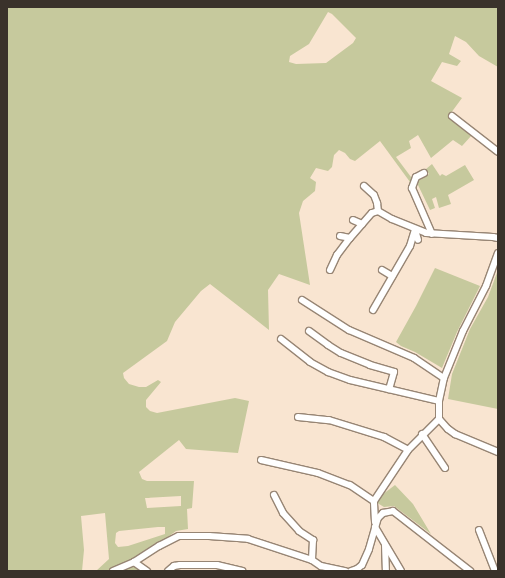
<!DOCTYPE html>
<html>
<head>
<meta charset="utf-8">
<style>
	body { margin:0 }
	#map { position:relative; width:505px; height:578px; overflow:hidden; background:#f9e5d1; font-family:"Public Sans",sans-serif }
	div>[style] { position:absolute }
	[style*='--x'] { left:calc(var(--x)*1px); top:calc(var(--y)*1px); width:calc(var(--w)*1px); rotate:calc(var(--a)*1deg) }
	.green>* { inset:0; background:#c6c99d }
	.roads { filter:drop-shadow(1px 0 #978574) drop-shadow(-1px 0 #978574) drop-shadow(0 1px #978574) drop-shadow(0 -1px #978574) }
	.street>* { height:6px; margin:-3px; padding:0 3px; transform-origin:3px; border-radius:3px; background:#fff }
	span { translate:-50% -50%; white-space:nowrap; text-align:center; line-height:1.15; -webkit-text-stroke:3px #fff; paint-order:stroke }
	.frame { position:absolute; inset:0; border:8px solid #3a322b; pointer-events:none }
</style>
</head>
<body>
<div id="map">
	<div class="green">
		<div style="clip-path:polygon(evenodd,7px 7px,498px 7px,498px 67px,479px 56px,466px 42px,455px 36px,449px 54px,461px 61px,457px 66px,442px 62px,431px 81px,462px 98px,448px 117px,472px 135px,462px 146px,453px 140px,431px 158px,418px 135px,409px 141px,411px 148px,396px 157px,414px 181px,410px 182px,380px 141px,355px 161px,350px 159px,345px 153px,339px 150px,334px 155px,332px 167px,328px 171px,316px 168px,310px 178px,316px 182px,315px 191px,303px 201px,299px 213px,310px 285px,279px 274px,268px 290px,269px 330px,210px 284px,201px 291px,175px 322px,167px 341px,123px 373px,124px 378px,129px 384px,139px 387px,146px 387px,158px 380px,161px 382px,146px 400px,146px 407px,150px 411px,157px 413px,235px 398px,249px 401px,238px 453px,186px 449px,179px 440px,139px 472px,142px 479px,147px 481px,194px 481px,192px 508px,187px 509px,188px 529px,176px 531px,138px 559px,140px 570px,144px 571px,96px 571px,109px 559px,105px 513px,81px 516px,84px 550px,82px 571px,7px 571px,7px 7px,328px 12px,332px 14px,356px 38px,353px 43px,326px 63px,296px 64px,289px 62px,290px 56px,309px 44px,328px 12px,7px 7px,181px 496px,181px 506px,147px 508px,145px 498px,181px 496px,7px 7px,158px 527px,165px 527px,165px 534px,128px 546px,118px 547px,115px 543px,116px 533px,119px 531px,158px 527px)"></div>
		<div style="clip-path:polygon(432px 164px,440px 176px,442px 174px,446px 176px,465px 165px,474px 180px,448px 195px,451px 204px,439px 208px,436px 197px,432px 199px,435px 208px,430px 210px,418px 185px,418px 181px,429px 174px,426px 169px)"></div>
		<div style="clip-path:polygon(435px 268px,480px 286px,457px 332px,442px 368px,415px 352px,401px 346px,396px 342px,416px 306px)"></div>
		<div style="clip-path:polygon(498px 270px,498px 409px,448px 399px,452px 374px,470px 329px,488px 297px)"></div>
		<div style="clip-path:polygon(395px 485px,413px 504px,431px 534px,394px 506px,384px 507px,374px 501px)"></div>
	</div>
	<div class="roads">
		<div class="street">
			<div style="--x:452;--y:116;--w:58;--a:38"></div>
			<div style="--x:424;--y:173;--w:9;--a:153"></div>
			<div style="--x:416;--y:177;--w:12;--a:110"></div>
			<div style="--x:412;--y:188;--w:50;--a:66.5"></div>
			<div style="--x:364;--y:186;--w:13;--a:42"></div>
			<div style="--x:374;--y:195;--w:9;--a:69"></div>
			<div style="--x:377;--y:203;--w:8;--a:83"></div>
			<div style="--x:353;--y:220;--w:10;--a:24"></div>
			<div style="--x:340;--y:236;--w:10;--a:11"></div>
			<div style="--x:330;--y:270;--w:17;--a:-65"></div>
			<div style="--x:337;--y:255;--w:21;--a:-53"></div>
			<div style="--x:350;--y:238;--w:33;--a:-49"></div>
			<div style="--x:372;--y:213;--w:6;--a:-18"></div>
			<div style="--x:378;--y:211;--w:16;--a:30"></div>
			<div style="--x:392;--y:219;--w:37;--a:22"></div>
			<div style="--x:426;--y:233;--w:67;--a:3.4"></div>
			<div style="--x:493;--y:237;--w:5;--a:11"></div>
			<div style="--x:382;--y:270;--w:12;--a:31"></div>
			<div style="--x:302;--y:300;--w:56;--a:32.6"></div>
			<div style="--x:349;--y:330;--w:71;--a:23.3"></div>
			<div style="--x:414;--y:358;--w:36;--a:34"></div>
			<div style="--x:373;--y:310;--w:74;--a:-60"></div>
			<div style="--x:410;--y:246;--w:17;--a:-73"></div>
			<div style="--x:415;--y:230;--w:10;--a:73"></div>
			<div style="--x:309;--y:331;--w:24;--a:36"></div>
			<div style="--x:328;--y:345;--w:15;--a:32"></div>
			<div style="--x:341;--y:353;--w:31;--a:22"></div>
			<div style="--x:370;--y:365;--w:25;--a:16"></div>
			<div style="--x:394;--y:372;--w:18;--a:106"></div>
			<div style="--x:281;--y:339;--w:37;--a:38"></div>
			<div style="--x:310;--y:362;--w:21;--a:29"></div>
			<div style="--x:328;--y:372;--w:23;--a:20"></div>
			<div style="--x:350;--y:380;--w:91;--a:13.3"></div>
			<div style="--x:298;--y:417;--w:31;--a:6"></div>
			<div style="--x:329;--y:420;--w:58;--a:17.2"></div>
			<div style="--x:384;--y:437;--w:27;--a:28"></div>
			<div style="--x:439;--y:419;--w:18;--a:-90"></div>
			<div style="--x:439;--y:401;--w:24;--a:-78"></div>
			<div style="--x:444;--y:378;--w:51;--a:-68"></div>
			<div style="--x:463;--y:331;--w:51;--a:-62.9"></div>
			<div style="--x:486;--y:286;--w:35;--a:-70"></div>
			<div style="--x:439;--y:419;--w:13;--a:48"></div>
			<div style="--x:448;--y:429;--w:9;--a:36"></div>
			<div style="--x:455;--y:434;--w:47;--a:22.7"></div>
			<div style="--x:422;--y:434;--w:41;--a:55.9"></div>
			<div style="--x:261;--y:460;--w:58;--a:12.8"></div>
			<div style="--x:318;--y:473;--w:34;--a:21"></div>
			<div style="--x:350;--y:485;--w:29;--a:34"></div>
			<div style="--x:274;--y:495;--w:20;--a:63"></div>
			<div style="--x:283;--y:513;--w:24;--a:48"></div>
			<div style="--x:299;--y:531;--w:17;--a:33"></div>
			<div style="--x:313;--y:540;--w:20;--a:93"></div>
			<div style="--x:375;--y:522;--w:21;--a:-93"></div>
			<div style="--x:374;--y:501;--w:61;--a:-56.3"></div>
			<div style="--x:408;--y:450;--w:44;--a:-45"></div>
			<div style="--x:375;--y:527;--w:51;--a:59.4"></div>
			<div style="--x:479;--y:530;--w:44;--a:68.7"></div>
			<div style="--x:385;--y:545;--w:26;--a:88"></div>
			<div style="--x:134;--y:562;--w:16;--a:35"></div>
			<div style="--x:113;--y:571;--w:23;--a:-23"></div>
			<div style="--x:134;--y:562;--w:30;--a:-33"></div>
			<div style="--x:159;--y:546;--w:22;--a:-27"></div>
			<div style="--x:179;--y:536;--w:30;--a:0"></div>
			<div style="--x:209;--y:536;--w:39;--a:4"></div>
			<div style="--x:248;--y:539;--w:67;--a:18.2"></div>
			<div style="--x:312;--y:560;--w:11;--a:34"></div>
			<div style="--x:321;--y:566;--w:25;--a:12"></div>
			<div style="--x:168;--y:571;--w:8;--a:-40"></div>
			<div style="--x:174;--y:566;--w:6;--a:-9"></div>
			<div style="--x:180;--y:565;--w:37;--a:0"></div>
			<div style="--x:217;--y:565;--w:26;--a:13"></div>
			<div style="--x:351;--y:571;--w:6;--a:-18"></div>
			<div style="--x:357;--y:569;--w:6;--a:-39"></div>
			<div style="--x:362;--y:565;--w:17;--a:-66"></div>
			<div style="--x:369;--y:549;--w:32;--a:-74"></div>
			<div style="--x:378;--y:518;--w:7;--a:-45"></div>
			<div style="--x:383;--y:513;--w:10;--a:-11"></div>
			<div style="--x:393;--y:511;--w:98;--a:37.9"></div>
		</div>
	</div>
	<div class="frame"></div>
</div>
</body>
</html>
